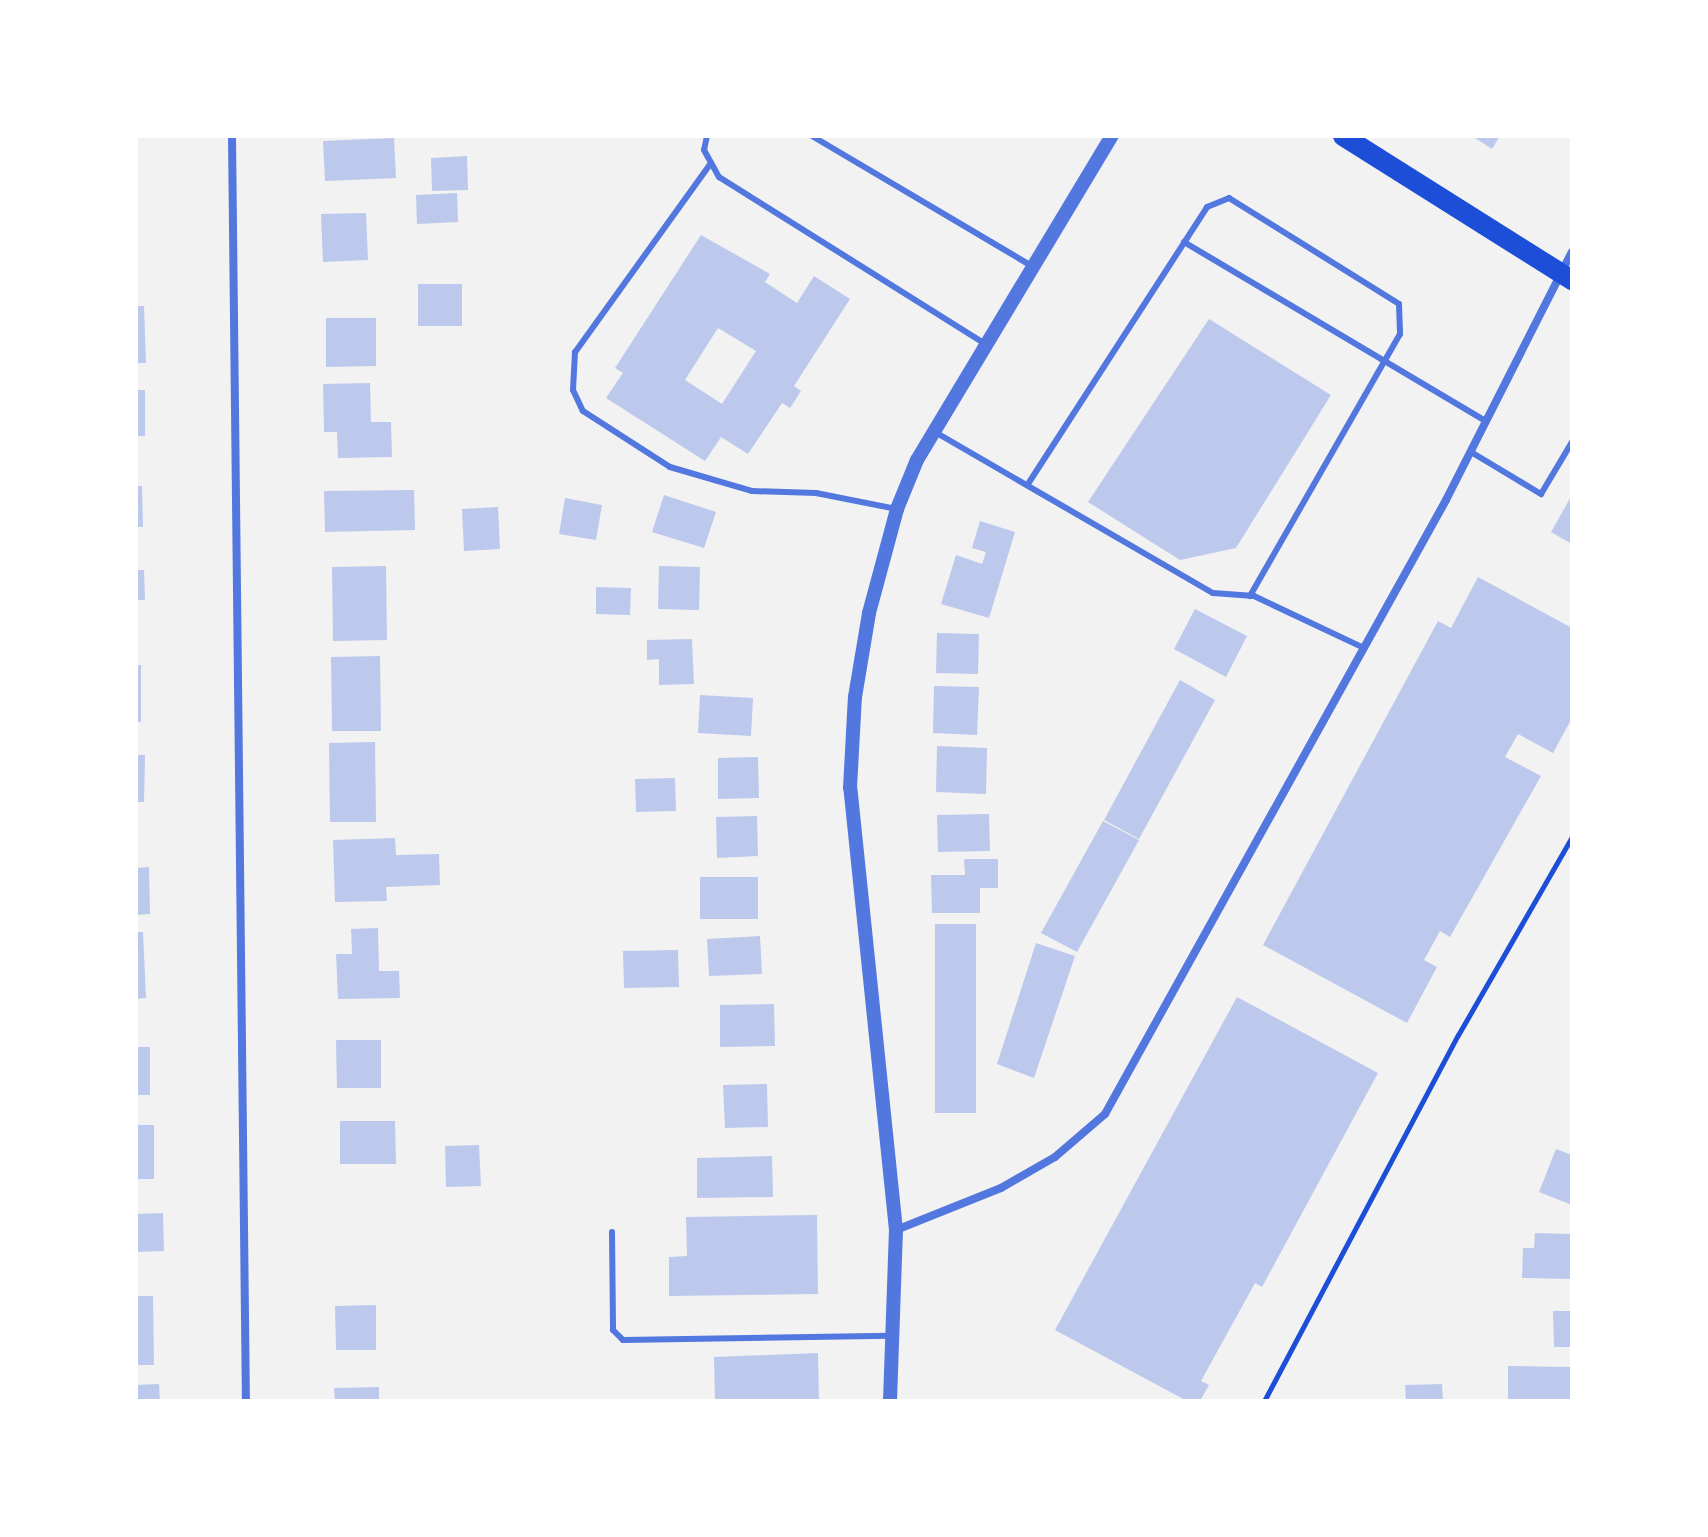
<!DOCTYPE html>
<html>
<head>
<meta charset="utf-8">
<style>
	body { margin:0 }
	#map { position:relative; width:1708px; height:1537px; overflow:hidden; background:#f2f2f2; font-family:"Fira Sans Condensed",sans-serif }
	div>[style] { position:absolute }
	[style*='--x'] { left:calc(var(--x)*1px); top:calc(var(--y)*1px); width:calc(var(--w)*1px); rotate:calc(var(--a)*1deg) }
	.building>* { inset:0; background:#bdc9ec }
	.path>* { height:5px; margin:-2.5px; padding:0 2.5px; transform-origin:2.5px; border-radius:2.5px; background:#1d4ed8 }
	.service>* { height:6px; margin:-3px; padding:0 3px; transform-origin:3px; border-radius:3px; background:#5277de }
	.minor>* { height:8px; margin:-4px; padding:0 4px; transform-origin:4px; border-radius:4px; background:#5277de }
	.tertiary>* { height:14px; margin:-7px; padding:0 7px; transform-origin:7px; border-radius:7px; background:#5277de }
	.primary>* { height:20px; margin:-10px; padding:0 10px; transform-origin:10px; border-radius:10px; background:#1d4ed8 }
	span { translate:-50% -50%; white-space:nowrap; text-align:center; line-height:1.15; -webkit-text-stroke:8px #fff; paint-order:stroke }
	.frame { position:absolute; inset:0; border:138px solid #fff; pointer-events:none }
</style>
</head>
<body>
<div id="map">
	<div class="building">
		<div style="clip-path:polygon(1472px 136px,1500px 136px,1492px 149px)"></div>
		<div style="clip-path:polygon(394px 138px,396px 178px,325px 181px,323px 141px)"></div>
		<div style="clip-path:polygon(467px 156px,468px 190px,432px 191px,431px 158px)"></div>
		<div style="clip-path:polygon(457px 193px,458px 222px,417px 224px,416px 195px)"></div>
		<div style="clip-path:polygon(366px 213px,368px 260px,323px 262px,321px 214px)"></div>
		<div style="clip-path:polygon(evenodd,701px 235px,770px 274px,765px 282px,797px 303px,814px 276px,850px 299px,794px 386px,801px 391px,790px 408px,782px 403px,748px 454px,721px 437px,705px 461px,606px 398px,623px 373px,615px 368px,701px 235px,718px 328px,756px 351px,722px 404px,685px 380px,718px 328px)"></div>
		<div style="clip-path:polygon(418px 284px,462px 284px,462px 326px,418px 326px)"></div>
		<div style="clip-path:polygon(136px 306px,144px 306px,146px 363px,136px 363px)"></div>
		<div style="clip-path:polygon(326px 318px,376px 318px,376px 366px,326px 367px)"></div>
		<div style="clip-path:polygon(1209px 319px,1331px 395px,1236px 548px,1180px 560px,1088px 502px)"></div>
		<div style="clip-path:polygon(370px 383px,371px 422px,391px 422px,392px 457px,338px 458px,337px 432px,324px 432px,323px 384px)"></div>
		<div style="clip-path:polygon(136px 390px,145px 390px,145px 436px,136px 436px)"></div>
		<div style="clip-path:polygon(136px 486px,142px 486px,143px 527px,136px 527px)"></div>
		<div style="clip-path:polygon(414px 490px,415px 530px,325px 532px,324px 491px)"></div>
		<div style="clip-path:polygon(664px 495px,716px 512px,704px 548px,652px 532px)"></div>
		<div style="clip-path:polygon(1572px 495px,1572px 544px,1551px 532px)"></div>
		<div style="clip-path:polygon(565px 498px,602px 505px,596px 540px,559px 534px)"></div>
		<div style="clip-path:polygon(498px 507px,500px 549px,464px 551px,462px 509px)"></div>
		<div style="clip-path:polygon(980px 521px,1015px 532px,989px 618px,941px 604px,956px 555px,982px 564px,986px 552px,972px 548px)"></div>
		<div style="clip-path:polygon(386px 566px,387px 640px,333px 641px,332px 567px)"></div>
		<div style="clip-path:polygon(659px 566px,700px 567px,699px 610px,658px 609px)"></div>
		<div style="clip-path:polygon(136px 570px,144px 570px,145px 600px,136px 600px)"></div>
		<div style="clip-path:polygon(1478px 577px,1572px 628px,1572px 718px,1553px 753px,1518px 734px,1505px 757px,1541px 776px,1450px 937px,1440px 931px,1424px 960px,1437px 967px,1407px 1023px,1263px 945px,1438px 621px,1451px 628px)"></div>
		<div style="clip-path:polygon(596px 587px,631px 588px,630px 615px,596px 614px)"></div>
		<div style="clip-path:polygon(1195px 609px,1247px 636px,1226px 677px,1174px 649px)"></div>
		<div style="clip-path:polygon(937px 633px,979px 634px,978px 674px,936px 673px)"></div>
		<div style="clip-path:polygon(692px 639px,694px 684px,659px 685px,659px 659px,647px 660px,647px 640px)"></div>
		<div style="clip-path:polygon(380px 656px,381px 731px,332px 731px,331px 657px)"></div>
		<div style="clip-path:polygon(136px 665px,141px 665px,141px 722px,136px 722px)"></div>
		<div style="clip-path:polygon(1180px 680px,1215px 700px,1139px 839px,1104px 820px)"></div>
		<div style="clip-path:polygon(934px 686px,979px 687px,977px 735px,933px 733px)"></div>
		<div style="clip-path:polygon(700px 695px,753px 698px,751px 736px,698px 733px)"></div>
		<div style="clip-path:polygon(375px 742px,376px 822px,330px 822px,329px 743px)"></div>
		<div style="clip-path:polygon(937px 746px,987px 748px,986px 794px,936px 792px)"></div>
		<div style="clip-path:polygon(136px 755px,145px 755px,144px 802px,136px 802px)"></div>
		<div style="clip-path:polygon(758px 757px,759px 798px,718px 799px,718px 758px)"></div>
		<div style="clip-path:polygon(675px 778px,676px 811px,636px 812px,635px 779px)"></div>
		<div style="clip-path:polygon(989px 814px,990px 851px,938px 852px,937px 815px)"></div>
		<div style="clip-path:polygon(757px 816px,758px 856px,717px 858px,716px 817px)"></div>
		<div style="clip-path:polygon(1103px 821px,1139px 840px,1077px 952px,1041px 933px)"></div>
		<div style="clip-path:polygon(395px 838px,396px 855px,439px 854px,440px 885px,386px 887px,387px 901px,335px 902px,333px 840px)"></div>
		<div style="clip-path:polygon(964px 859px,998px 859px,998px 888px,980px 888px,980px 913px,932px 913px,931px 875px,965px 875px)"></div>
		<div style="clip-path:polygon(149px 867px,150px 914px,136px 915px,136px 868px)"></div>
		<div style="clip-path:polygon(700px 877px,758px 877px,758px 919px,700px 919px)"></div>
		<div style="clip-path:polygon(935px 924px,976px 924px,976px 1113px,935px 1113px)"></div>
		<div style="clip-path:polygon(378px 928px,379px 971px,399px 971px,400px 998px,338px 999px,336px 954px,352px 954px,351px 929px)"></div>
		<div style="clip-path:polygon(136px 932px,143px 932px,146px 998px,136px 999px)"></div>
		<div style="clip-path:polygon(760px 936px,762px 974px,709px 976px,707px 939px)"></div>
		<div style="clip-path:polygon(1036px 943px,1075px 956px,1034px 1078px,997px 1064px)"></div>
		<div style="clip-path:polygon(678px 950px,679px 987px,624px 988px,623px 951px)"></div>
		<div style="clip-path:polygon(1237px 997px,1378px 1073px,1262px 1287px,1255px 1283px,1201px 1381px,1209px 1385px,1200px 1401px,1187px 1401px,1055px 1330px)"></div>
		<div style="clip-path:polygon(774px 1004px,775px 1046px,720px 1047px,720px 1005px)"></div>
		<div style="clip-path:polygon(336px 1040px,381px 1040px,381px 1088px,337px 1088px)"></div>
		<div style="clip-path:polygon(136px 1047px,150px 1047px,150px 1095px,136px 1095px)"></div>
		<div style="clip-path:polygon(767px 1084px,768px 1127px,725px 1128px,723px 1085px)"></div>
		<div style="clip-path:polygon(340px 1121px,395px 1121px,396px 1164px,340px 1164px)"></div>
		<div style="clip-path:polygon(136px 1125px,154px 1125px,154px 1179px,136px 1179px)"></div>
		<div style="clip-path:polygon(479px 1145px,481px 1186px,446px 1187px,445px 1146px)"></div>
		<div style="clip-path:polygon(1556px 1149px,1572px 1155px,1572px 1205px,1539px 1192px)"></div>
		<div style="clip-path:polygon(772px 1156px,773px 1197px,697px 1198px,697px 1158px)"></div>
		<div style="clip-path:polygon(163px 1213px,164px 1251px,136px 1252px,136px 1214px)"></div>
		<div style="clip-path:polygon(817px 1215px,818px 1294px,669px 1296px,669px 1257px,687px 1256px,686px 1217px)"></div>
		<div style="clip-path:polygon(1535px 1233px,1572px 1234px,1572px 1279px,1522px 1278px,1523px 1248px,1534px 1248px)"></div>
		<div style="clip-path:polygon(136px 1296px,153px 1296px,154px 1365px,136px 1365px)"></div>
		<div style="clip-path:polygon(376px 1305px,376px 1350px,336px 1350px,335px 1306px)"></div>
		<div style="clip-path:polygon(1553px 1311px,1572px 1311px,1572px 1347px,1554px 1347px)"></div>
		<div style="clip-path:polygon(818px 1353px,819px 1401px,715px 1401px,714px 1357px)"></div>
		<div style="clip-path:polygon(1508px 1366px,1572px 1367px,1572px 1401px,1508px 1401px)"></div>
		<div style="clip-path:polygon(159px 1384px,160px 1401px,136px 1401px,136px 1385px)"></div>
		<div style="clip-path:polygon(1442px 1384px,1443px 1401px,1406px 1401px,1405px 1385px)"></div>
		<div style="clip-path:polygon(379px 1387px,379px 1401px,335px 1401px,334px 1388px)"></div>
	</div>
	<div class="path">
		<div style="--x:1264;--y:1401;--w:414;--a:-62.1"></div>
		<div style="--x:1458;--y:1035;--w:228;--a:-60.1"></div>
	</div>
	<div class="service">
		<div style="--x:707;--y:136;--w:14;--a:102"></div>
		<div style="--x:704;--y:150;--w:31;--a:61"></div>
		<div style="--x:719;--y:177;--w:313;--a:32.1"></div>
		<div style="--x:812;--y:136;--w:256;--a:30.6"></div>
		<div style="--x:711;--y:163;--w:233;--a:125.7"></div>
		<div style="--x:575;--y:352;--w:38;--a:93"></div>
		<div style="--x:573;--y:390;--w:23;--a:65"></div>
		<div style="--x:583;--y:411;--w:103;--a:32.8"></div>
		<div style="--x:670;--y:467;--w:85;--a:16.3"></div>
		<div style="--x:752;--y:491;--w:64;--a:1.8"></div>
		<div style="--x:816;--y:493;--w:83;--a:11.2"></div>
		<div style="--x:1184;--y:242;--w:351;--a:30.7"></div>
		<div style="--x:935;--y:432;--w:321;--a:30.1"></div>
		<div style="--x:1213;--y:593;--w:41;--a:4.2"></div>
		<div style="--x:1254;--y:596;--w:122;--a:25.3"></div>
		<div style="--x:1471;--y:452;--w:82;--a:31"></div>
		<div style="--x:1541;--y:494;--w:61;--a:-59.2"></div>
		<div style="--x:1028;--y:484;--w:330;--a:-57.1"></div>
		<div style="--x:1207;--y:207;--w:24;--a:-22"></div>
		<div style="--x:1229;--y:198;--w:200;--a:31.9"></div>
		<div style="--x:1399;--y:304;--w:30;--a:88"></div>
		<div style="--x:1400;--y:334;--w:302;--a:119.8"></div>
		<div style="--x:612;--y:1232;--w:98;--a:89.4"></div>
		<div style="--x:613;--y:1330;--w:14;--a:45"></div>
		<div style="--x:623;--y:1340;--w:268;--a:-0.9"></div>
	</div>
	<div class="minor">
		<div style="--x:232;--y:136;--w:1265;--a:89.37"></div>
		<div style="--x:896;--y:1230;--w:113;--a:-21.8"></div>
		<div style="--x:1001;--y:1188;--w:62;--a:-29.9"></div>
		<div style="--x:1055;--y:1157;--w:66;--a:-40.7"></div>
		<div style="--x:1105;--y:1114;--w:702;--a:-60.95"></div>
		<div style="--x:1446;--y:500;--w:278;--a:-63.1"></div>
	</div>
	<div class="tertiary">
		<div style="--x:890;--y:1401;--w:171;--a:-88"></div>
		<div style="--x:896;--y:1230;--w:444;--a:-95.9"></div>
		<div style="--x:850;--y:788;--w:91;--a:-86.9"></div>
		<div style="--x:855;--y:697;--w:85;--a:-80.5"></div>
		<div style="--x:869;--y:613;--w:108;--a:-74.9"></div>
		<div style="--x:897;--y:509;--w:53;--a:-67.8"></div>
		<div style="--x:917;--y:460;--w:378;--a:-59"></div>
	</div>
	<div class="primary">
		<div style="--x:1343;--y:136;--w:271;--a:32.2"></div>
	</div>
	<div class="frame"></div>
</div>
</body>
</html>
